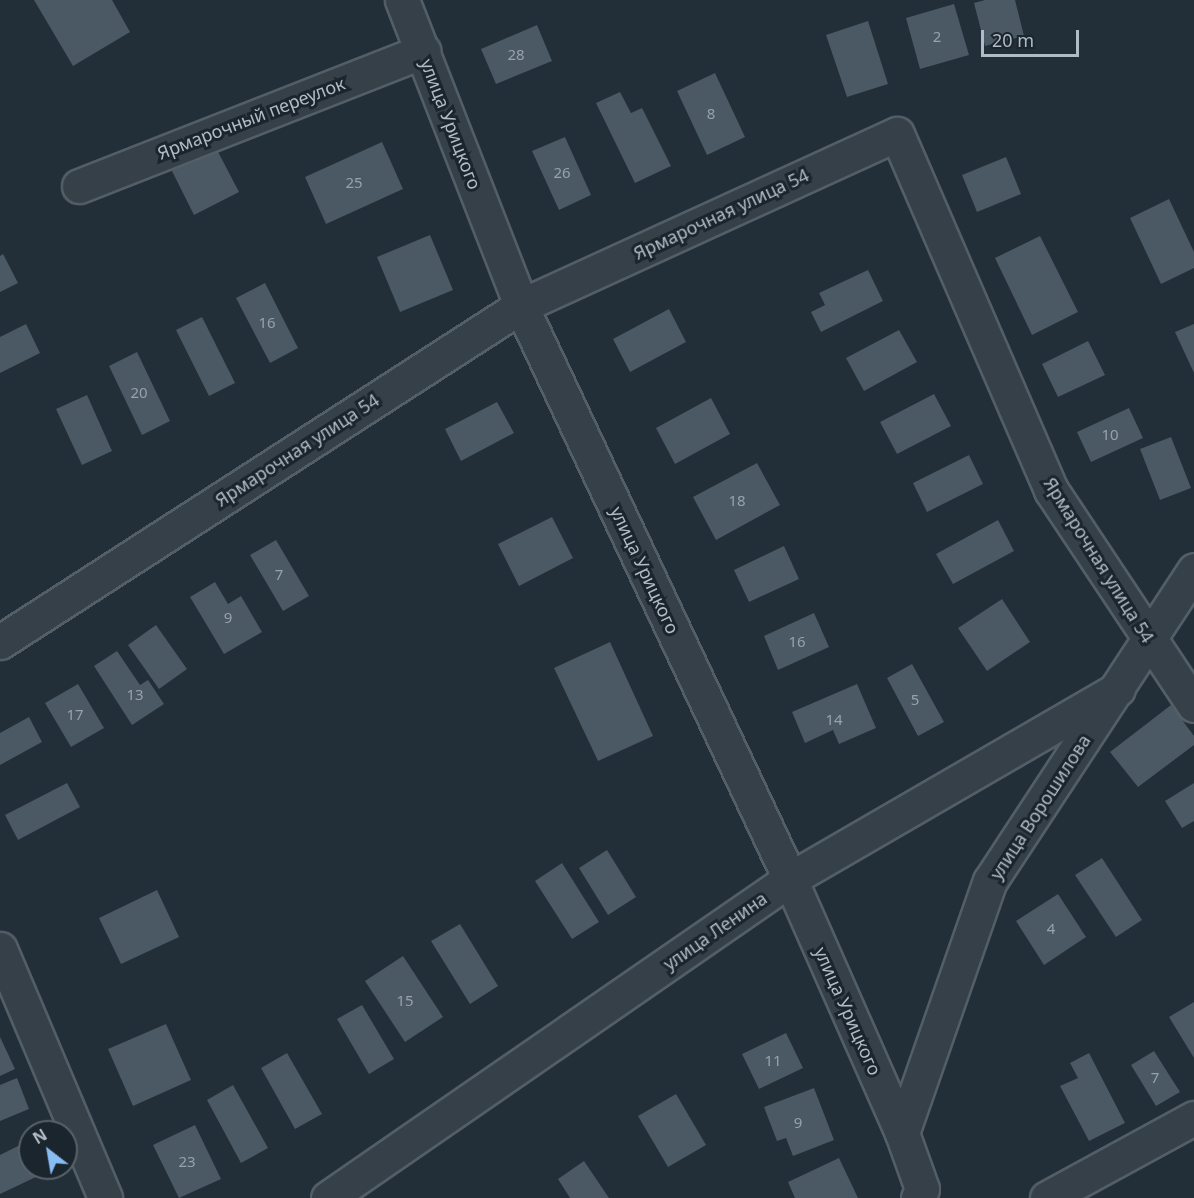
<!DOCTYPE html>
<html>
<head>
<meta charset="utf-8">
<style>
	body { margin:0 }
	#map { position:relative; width:1194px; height:1198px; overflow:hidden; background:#222e38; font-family:"Noto Sans",sans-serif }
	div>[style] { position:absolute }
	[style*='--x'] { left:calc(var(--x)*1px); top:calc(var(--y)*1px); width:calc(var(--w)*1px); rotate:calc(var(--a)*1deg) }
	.building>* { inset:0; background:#4a5964 }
	.roads { filter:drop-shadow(2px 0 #535e67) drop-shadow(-2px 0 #535e67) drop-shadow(0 2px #535e67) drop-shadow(0 -2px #535e67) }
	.minor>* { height:33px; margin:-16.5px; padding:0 16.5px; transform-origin:16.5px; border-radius:16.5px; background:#364049 }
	span { translate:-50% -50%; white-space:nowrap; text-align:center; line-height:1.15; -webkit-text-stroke:6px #1b252d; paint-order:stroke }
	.number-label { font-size:15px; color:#96a2ad }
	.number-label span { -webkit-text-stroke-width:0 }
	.street-label { font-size:18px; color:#b0bbc5 }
	.north { position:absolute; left:18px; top:1120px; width:60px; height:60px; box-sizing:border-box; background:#1b252d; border:2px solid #57616a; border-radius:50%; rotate:329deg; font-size:16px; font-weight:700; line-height:24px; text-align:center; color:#b0bbc5 }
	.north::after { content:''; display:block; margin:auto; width:21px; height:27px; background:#87bdf3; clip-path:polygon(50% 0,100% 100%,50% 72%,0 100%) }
	.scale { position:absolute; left:981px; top:30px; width:98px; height:27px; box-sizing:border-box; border:3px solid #b0bbc5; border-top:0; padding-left:8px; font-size:18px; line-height:21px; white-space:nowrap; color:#b0bbc5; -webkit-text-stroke:4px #1b252d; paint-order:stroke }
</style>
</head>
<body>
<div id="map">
	<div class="building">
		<div style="clip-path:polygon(34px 0,112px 0,130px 32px,73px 66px)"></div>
		<div style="clip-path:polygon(985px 0,1015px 0,1024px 36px,985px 46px,974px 3px)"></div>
		<div style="clip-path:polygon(954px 4px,969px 55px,920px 69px,906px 18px)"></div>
		<div style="clip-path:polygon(868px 21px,888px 84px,847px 97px,826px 35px)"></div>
		<div style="clip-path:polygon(537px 25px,552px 61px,496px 84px,481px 49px)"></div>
		<div style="clip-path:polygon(715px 73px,745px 137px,707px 155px,677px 91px)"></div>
		<div style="clip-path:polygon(620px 92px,631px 113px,642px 108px,671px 166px,635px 183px,596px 103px)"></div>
		<div style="clip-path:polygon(565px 137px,591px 195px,559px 210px,532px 151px)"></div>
		<div style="clip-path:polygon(382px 142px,403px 189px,326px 224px,305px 177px)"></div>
		<div style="clip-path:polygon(215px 146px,239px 192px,194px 215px,171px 169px)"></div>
		<div style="clip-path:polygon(1006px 157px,1021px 194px,977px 212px,962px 175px)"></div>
		<div style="clip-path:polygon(1169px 199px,1194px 252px,1194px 268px,1161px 284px,1130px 218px)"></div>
		<div style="clip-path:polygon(430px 235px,453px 290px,400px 312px,377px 257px)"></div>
		<div style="clip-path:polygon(1040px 236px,1078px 312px,1032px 335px,995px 258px)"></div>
		<div style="clip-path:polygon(3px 254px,18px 283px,0 292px,0 256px)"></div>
		<div style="clip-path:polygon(868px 270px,883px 301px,821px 332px,811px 312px,825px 305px,819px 293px)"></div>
		<div style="clip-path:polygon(265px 283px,298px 348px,270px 363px,236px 298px)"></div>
		<div style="clip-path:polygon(669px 309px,686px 342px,630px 372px,613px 339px)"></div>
		<div style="clip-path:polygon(202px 317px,235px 383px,209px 396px,176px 330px)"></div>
		<div style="clip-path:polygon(26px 324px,40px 353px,0 373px,0 337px)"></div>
		<div style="clip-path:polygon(1194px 324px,1194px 373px,1175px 332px)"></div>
		<div style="clip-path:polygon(899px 330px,917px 362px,864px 391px,846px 358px)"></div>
		<div style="clip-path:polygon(1088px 341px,1105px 375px,1058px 397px,1042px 364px)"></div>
		<div style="clip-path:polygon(137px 352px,170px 421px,142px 435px,109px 366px)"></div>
		<div style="clip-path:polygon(934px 394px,951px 426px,897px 454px,880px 422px)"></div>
		<div style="clip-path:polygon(87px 395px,112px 451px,82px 465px,56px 409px)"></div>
		<div style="clip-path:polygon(711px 398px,730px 434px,675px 464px,656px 428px)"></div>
		<div style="clip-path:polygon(497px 402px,514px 433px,461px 461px,445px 429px)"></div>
		<div style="clip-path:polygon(1129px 408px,1143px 438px,1091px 462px,1077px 432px)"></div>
		<div style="clip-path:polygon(1171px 437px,1191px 488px,1160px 500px,1140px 449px)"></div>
		<div style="clip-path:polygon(969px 455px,983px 484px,927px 512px,913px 483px)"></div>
		<div style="clip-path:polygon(757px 463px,780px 505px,716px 540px,693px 497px)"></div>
		<div style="clip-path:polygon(552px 517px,573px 558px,519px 586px,498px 544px)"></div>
		<div style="clip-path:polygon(998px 520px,1014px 551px,953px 584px,936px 554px)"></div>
		<div style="clip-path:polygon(276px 540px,309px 596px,283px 611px,250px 555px)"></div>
		<div style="clip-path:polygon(784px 546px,799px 579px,749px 602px,734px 570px)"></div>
		<div style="clip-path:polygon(215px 582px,228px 604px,241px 596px,262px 632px,224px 654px,190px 597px)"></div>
		<div style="clip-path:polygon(1002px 599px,1030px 642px,987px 671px,958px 628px)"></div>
		<div style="clip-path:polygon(814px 613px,829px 647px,778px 670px,764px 636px)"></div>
		<div style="clip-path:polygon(156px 625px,187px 669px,159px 689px,128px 645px)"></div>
		<div style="clip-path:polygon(610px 642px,653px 736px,598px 761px,554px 668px)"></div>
		<div style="clip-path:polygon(117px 651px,140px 685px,148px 680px,164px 704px,132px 725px,94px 666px)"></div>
		<div style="clip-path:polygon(912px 664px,944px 722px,918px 736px,887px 678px)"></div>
		<div style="clip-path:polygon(78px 684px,104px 728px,71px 747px,45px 703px)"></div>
		<div style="clip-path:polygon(857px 684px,876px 728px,839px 744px,833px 730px,805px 743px,792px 712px)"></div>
		<div style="clip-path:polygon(1171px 705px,1194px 736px,1194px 745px,1138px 787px,1110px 752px)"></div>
		<div style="clip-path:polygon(29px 717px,42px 742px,0 765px,0 733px)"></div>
		<div style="clip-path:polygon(67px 783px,80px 807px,18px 840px,5px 815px)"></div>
		<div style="clip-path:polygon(1194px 783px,1194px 821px,1182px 828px,1165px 801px)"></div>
		<div style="clip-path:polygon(607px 850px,636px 897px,608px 915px,579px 868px)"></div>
		<div style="clip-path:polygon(1102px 858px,1142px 920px,1116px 937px,1075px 875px)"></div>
		<div style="clip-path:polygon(562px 863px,599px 922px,572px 939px,535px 881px)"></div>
		<div style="clip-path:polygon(157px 890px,179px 937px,121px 964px,99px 918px)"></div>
		<div style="clip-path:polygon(1058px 894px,1086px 937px,1044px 965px,1016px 921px)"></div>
		<div style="clip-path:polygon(460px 924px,498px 986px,470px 1004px,431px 941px)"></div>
		<div style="clip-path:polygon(403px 956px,443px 1017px,405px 1042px,365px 981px)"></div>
		<div style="clip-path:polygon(1194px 1002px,1194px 1058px,1169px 1017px)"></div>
		<div style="clip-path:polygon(362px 1005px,394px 1059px,369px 1074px,337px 1019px)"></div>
		<div style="clip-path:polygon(166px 1024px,191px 1080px,133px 1106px,108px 1049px)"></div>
		<div style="clip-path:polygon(786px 1033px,803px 1068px,759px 1089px,742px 1054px)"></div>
		<div style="clip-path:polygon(0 1037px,15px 1069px,0 1076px)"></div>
		<div style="clip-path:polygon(1154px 1051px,1180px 1092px,1156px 1106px,1131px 1065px)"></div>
		<div style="clip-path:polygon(287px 1053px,322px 1114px,295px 1129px,261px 1068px)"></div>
		<div style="clip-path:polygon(1089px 1053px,1125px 1123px,1089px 1141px,1060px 1086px,1078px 1078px,1070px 1063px)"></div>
		<div style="clip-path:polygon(17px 1078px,29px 1109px,0 1121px,0 1085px)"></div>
		<div style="clip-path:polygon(233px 1085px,268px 1148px,241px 1163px,207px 1100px)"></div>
		<div style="clip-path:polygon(814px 1088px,834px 1140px,793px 1156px,786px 1138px,777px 1141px,764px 1107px)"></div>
		<div style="clip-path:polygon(676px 1094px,706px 1145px,668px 1167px,638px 1116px)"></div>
		<div style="clip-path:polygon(195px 1125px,221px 1179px,179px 1198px,153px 1145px)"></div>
		<div style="clip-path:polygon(30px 1140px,30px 1168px,55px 1168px,0 1194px,0 1155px)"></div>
		<div style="clip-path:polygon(839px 1158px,858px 1198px,795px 1198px,788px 1182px)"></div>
		<div style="clip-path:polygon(584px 1161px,609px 1198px,570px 1198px,558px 1179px)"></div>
	</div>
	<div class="roads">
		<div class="minor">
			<div style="--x:402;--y:0;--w:328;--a:68.7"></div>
			<div style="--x:521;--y:306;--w:633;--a:64.85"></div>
			<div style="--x:790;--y:879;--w:278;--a:66.2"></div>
			<div style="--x:902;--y:1133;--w:59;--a:70.3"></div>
			<div style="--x:922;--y:1189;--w:10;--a:114"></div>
			<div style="--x:79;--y:186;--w:370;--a:-21.4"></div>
			<div style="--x:0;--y:642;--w:620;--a:-32.82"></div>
			<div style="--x:521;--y:306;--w:413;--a:-24.6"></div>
			<div style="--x:897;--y:134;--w:388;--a:66.6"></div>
			<div style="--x:1051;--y:490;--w:258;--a:56.4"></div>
			<div style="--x:0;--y:949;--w:270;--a:67.1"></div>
			<div style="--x:902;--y:1133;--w:267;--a:-70.8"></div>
			<div style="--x:990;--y:881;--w:372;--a:-56.7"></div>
			<div style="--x:328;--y:1198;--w:561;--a:-34.62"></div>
			<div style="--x:790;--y:879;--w:379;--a:-30.1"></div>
			<div style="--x:1047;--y:1198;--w:167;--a:-28.6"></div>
		</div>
	</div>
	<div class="number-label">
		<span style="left:937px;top:37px">2</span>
		<span style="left:516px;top:55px">28</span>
		<span style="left:711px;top:114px">8</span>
		<span style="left:562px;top:173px">26</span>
		<span style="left:354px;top:183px">25</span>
		<span style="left:267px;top:323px">16</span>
		<span style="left:139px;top:393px">20</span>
		<span style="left:1110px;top:435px">10</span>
		<span style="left:737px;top:501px">18</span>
		<span style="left:279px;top:575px">7</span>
		<span style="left:228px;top:618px">9</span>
		<span style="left:797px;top:642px">16</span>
		<span style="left:135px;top:695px">13</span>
		<span style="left:915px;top:700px">5</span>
		<span style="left:75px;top:715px">17</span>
		<span style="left:834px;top:720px">14</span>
		<span style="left:1051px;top:929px">4</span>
		<span style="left:405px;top:1001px">15</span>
		<span style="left:773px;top:1061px">11</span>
		<span style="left:1155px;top:1078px">7</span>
		<span style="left:798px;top:1123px">9</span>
		<span style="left:187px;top:1162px">23</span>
	</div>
	<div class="street-label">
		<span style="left:251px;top:118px;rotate:-21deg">Ярмарочный переулок</span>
		<span style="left:451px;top:124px;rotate:69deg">улица Урицкого</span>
		<span style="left:721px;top:214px;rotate:-25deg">Ярмарочная улица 54</span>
		<span style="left:297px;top:450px;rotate:-33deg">Ярмарочная улица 54</span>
		<span style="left:1099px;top:560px;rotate:58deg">Ярмарочная улица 54</span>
		<span style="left:645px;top:570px;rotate:65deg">улица Урицкого</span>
		<span style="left:1040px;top:807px;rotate:-57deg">улица Ворошилова</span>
		<span style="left:715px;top:931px;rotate:-35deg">улица Ленина</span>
		<span style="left:848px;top:1011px;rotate:66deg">улица Урицкого</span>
	</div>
	<div class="north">N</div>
	<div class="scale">20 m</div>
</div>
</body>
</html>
